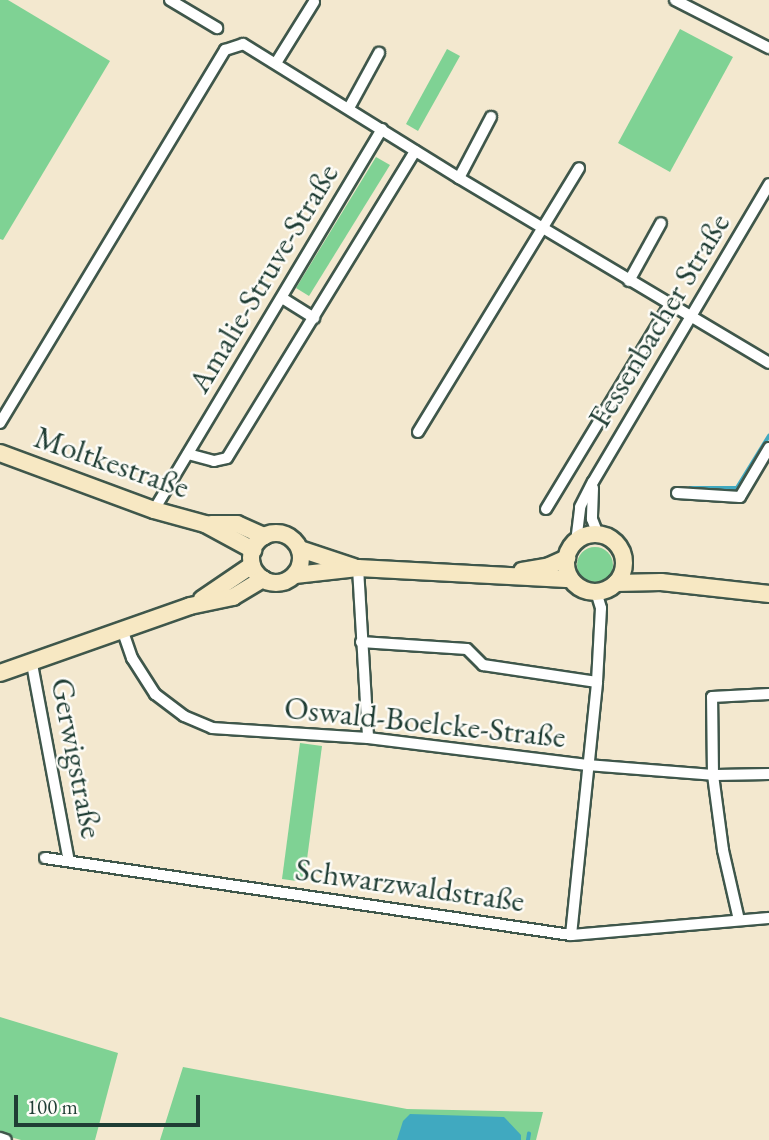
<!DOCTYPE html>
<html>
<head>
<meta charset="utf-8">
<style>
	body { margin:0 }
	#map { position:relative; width:769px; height:1140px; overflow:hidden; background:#f3e8cf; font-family:"EB Garamond",serif }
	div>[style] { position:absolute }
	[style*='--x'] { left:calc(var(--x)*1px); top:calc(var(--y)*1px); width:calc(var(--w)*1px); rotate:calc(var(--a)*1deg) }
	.green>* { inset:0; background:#7fd294 }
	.round { border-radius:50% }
	.water>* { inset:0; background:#40a9c0 }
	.stream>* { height:3.5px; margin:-1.75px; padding:0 1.75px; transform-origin:1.75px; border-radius:1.75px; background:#40a9c0 }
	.roads { filter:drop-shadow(2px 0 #3f574b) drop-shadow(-2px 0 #3f574b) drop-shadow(0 2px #3f574b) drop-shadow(0 -2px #3f574b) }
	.street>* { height:10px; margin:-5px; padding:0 5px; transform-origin:5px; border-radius:5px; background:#fff }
	.secondary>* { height:16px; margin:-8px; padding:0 8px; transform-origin:8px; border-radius:8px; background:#f7e8c3 }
	.secondary>.ring { margin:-8px; padding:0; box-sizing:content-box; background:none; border:16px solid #f7e8c3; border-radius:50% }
	span { translate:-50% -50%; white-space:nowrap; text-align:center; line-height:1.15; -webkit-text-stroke:5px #fdfcf7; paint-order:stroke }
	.street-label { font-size:32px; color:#1f3d34 }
	.scale { position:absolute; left:14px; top:1095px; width:186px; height:32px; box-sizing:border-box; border:4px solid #1f3d34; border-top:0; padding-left:9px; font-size:21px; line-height:24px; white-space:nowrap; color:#1f3d34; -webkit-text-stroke:5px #fdfcf7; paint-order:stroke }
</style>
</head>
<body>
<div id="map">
	<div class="green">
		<div style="clip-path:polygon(0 0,8px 0,110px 61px,3px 240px,0 239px)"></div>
		<div style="clip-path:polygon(680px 29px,733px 57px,670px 172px,618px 143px)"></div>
		<div style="clip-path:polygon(447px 49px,460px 56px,418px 131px,406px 124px)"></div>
		<div style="clip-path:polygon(376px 157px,390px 165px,309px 296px,296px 288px)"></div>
		<div class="round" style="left:577px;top:547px;width:36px;height:36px"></div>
		<div style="clip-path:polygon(300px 743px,322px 746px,304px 882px,282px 879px)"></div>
		<div style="clip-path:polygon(0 1017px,118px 1053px,95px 1140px,21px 1140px,0 1134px)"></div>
		<div style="clip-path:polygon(183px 1067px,407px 1109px,543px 1112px,536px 1140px,160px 1140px)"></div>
	</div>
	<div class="water">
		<div style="clip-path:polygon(410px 1114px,504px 1117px,521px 1135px,521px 1140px,397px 1140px,403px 1121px)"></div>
	</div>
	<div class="stream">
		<div style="--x:690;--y:488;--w:47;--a:0"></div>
		<div style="--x:737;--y:488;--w:61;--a:-58.4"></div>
		<div style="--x:528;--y:1140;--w:6;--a:-81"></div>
	</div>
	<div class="roads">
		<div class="street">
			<div style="--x:170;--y:0;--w:55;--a:30.8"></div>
			<div style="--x:675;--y:0;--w:106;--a:27.1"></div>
			<div style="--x:276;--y:63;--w:72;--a:-58.1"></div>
			<div style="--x:349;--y:108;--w:63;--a:-61.4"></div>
			<div style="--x:459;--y:178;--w:69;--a:-62.3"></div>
			<div style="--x:629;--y:281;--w:66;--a:-61.1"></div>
			<div style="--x:282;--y:298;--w:38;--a:32"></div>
			<div style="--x:0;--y:423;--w:436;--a:-58.9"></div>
			<div style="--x:225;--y:50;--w:19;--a:-18"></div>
			<div style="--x:243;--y:44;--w:254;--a:31.8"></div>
			<div style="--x:459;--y:178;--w:361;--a:30.8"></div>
			<div style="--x:418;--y:432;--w:309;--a:-58.6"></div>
			<div style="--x:188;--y:454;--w:27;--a:15"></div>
			<div style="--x:214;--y:461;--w:13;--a:-13"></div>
			<div style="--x:227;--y:458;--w:360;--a:-58.5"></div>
			<div style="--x:593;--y:488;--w:31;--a:92"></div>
			<div style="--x:592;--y:519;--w:17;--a:69"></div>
			<div style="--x:677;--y:493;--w:63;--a:3.6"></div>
			<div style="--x:740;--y:497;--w:57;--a:-59.4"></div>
			<div style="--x:546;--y:509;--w:240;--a:-58.8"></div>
			<div style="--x:154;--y:510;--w:444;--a:-59.1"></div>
			<div style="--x:576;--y:542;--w:35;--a:-83"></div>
			<div style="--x:580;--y:507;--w:28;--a:-63"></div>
			<div style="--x:593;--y:482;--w:346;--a:-59.4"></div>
			<div style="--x:358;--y:568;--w:170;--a:86.6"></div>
			<div style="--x:123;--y:632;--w:28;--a:71"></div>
			<div style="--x:132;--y:658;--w:43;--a:57.4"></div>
			<div style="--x:155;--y:694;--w:36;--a:37"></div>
			<div style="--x:184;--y:716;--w:30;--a:23"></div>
			<div style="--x:212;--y:728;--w:156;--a:3.7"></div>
			<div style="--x:368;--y:738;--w:221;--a:7"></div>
			<div style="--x:587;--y:765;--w:126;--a:4.5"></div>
			<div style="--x:713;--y:775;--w:56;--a:-1"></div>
			<div style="--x:361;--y:642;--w:106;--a:3.8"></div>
			<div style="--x:467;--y:649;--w:23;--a:45"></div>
			<div style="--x:483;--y:665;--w:115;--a:8.5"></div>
			<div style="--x:32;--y:664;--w:200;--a:79.4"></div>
			<div style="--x:45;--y:858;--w:532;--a:8.33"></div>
			<div style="--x:571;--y:935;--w:199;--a:-4.9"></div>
			<div style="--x:739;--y:920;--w:72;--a:-102.9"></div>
			<div style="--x:723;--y:850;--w:76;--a:-97.6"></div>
			<div style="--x:713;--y:775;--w:78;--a:-90.7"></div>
			<div style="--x:712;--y:697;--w:57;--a:-3"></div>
			<div style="--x:571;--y:935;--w:254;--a:-84.1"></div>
			<div style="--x:597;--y:682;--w:74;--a:-86.9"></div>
			<div style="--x:601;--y:608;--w:17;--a:-107"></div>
			<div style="--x:0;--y:1138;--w:6;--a:18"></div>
		</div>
		<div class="secondary">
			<div style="--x:0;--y:453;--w:164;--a:20.3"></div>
			<div style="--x:154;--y:510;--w:53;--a:15.4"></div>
			<div style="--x:205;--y:524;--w:55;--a:28.4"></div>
			<div style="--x:211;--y:524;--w:26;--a:0"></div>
			<div style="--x:237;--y:524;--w:30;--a:24"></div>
			<div class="ring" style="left:251px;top:533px;width:34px;height:34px"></div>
			<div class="ring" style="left:566px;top:534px;width:42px;height:42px"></div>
			<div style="--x:300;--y:549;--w:57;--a:18.4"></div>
			<div style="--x:522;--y:571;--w:27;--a:-10"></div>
			<div style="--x:549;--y:566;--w:20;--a:-24"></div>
			<div style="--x:295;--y:575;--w:63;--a:-6.3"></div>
			<div style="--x:358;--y:568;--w:213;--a:3"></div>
			<div style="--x:616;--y:583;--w:45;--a:-1.3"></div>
			<div style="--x:661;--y:582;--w:109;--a:6.3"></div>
			<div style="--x:202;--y:599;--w:60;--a:-34.2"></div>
			<div style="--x:0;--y:673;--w:201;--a:-19.4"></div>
			<div style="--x:190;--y:606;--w:44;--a:-11.8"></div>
			<div style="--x:233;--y:597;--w:35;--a:-31"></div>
		</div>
	</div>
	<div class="street-label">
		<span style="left:263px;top:278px;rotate:-59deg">Amalie-Struve-Straße</span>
		<span style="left:659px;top:320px;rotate:-59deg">Fessenbacher Straße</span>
		<span style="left:112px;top:462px;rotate:19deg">Moltkestraße</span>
		<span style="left:425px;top:722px;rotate:6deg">Oswald-Boelcke-Straße</span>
		<span style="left:77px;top:758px;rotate:79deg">Gerwigstraße</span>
		<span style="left:410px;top:885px;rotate:8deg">Schwarzwaldstraße</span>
	</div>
	<div class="scale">100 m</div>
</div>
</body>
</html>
